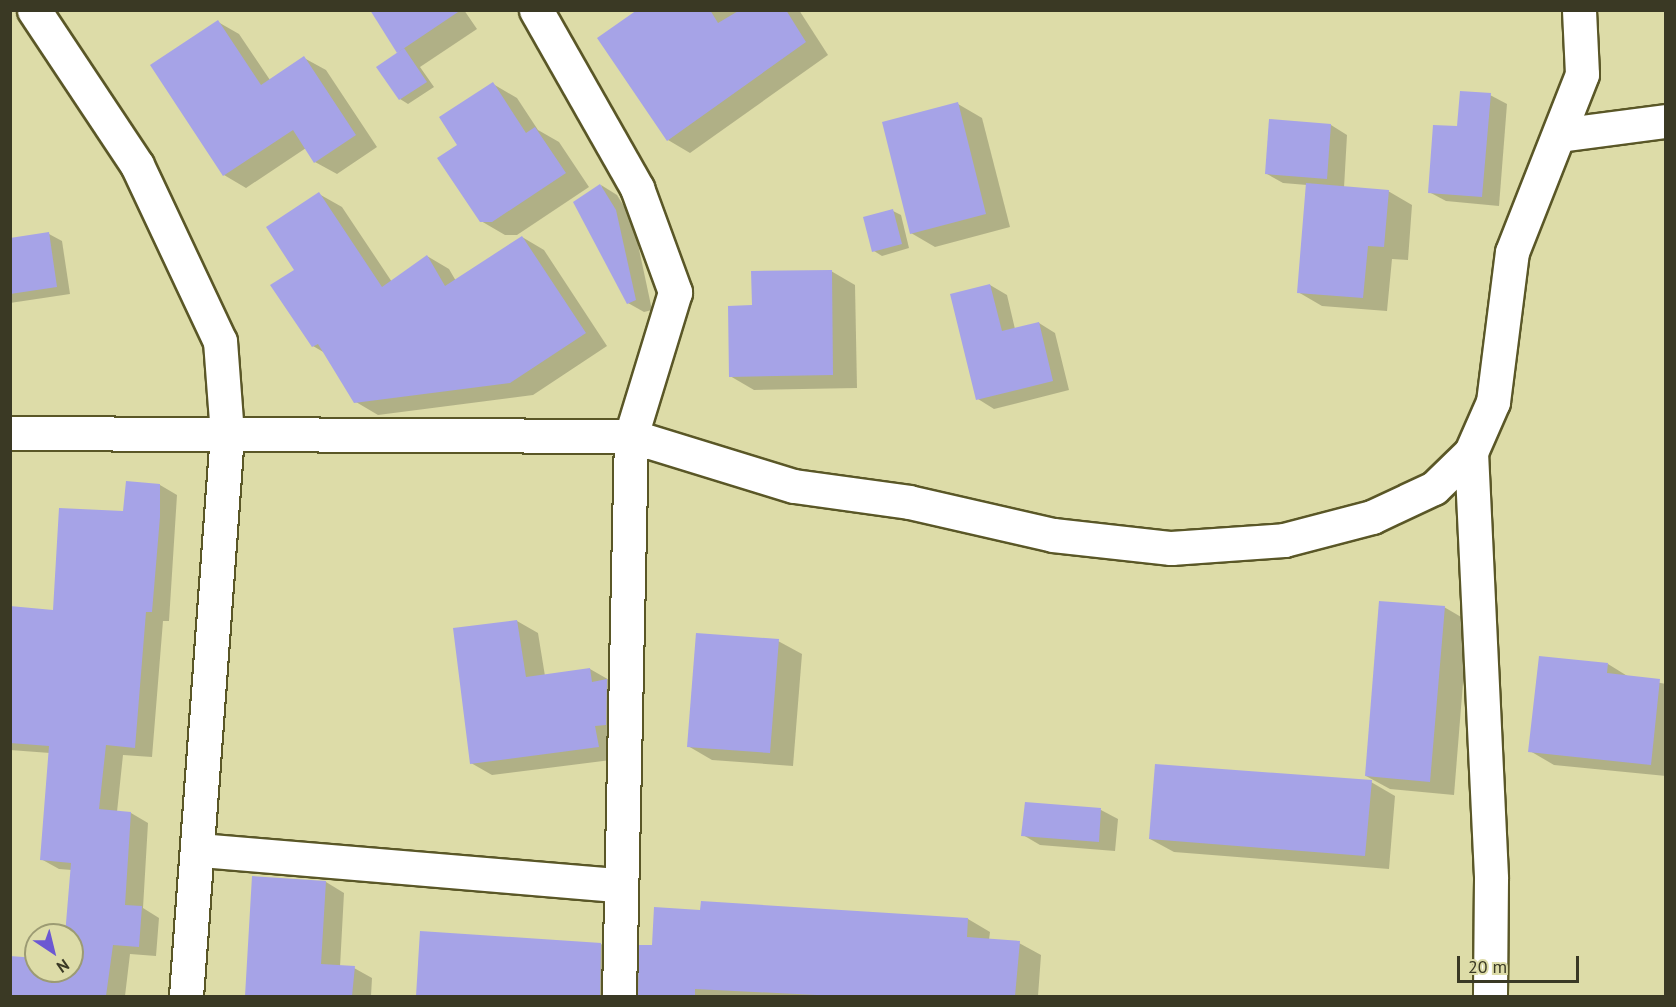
<!DOCTYPE html>
<html>
<head>
<meta charset="utf-8">
<style>
	body { margin:0 }
	#map { position:relative; width:1676px; height:1007px; overflow:hidden; background:#dddca8; font-family:"PT Sans",sans-serif }
	div>[style] { position:absolute }
	[style*='--x'] { left:calc(var(--x)*1px); top:calc(var(--y)*1px); width:calc(var(--w)*1px); rotate:calc(var(--a)*1deg) }
	.shadow>* { inset:0; background:#0003 }
	.building>* { inset:0; background:#a6a3e7 }
	.roads { filter:drop-shadow(2px 0 #5a5727) drop-shadow(-2px 0 #5a5727) drop-shadow(0 2px #5a5727) drop-shadow(0 -2px #5a5727) }
	.minor>* { height:33px; margin:-16.5px; padding:0 16.5px; transform-origin:16.5px; border-radius:16.5px; background:#fff }
	span { translate:-50% -50%; white-space:nowrap; text-align:center; line-height:1.15; -webkit-text-stroke:6px #dddca8; paint-order:stroke }
	.frame { position:absolute; inset:0; border:12px solid #3a3924; pointer-events:none }
	.north { position:absolute; left:24px; top:923px; width:60px; height:60px; box-sizing:border-box; background:#dddca8; border:2px solid #9c9b73; border-radius:50%; rotate:145deg; font-size:16px; font-weight:700; line-height:24px; text-align:center; color:#3a3924 }
	.north::after { content:''; display:block; margin:auto; width:21px; height:27px; background:#6c58d2; clip-path:polygon(50% 0,100% 100%,50% 72%,0 100%) }
	.scale { position:absolute; left:1457px; top:956px; width:122px; height:27px; box-sizing:border-box; border:3px solid #3a3924; border-top:0; padding-left:8px; font-size:18px; line-height:21px; white-space:nowrap; color:#3a3924; -webkit-text-stroke:4px #dddca8; paint-order:stroke }
</style>
</head>
<body>
<div id="map">
	<div class="shadow">
		<div style="clip-path:polygon(371px 10px,464px 10px,477px 29px,420px 67px,434px 87px,408px 104px,400px 99px,400px 53px)"></div>
		<div style="clip-path:polygon(640px 10px,799px 10px,828px 55px,690px 153px,668px 140px)"></div>
		<div style="clip-path:polygon(218px 22px,239px 34px,270px 80px,304px 58px,326px 70px,377px 147px,337px 174px,315px 162px,306px 148px,246px 188px,224px 175px)"></div>
		<div style="clip-path:polygon(493px 84px,517px 98px,538px 130px,559px 142px,589px 187px,517px 235px,505px 235px,481px 221px,459px 146px)"></div>
		<div style="clip-path:polygon(1490px 95px,1507px 104px,1499px 206px,1446px 201px,1429px 192px,1459px 128px)"></div>
		<div style="clip-path:polygon(958px 104px,982px 118px,1010px 227px,935px 247px,911px 233px)"></div>
		<div style="clip-path:polygon(1271px 121px,1331px 125px,1347px 135px,1344px 188px,1388px 191px,1412px 205px,1408px 260px,1392px 259px,1387px 311px,1322px 306px,1298px 292px,1307px 185px,1283px 183px,1267px 174px)"></div>
		<div style="clip-path:polygon(601px 185px,617px 195px,633px 221px,652px 310px,644px 312px,628px 303px)"></div>
		<div style="clip-path:polygon(319px 194px,342px 207px,392px 282px,427px 256px,449px 269px,456px 281px,522px 237px,544px 250px,607px 346px,533px 395px,378px 415px,356px 402px,325px 353px,313px 346px,296px 270px)"></div>
		<div style="clip-path:polygon(893px 211px,901px 215px,909px 248px,882px 256px,874px 251px)"></div>
		<div style="clip-path:polygon(49px 234px,62px 241px,70px 294px,10px 303px,10px 250px)"></div>
		<div style="clip-path:polygon(831px 271px,855px 285px,857px 388px,754px 390px,730px 376px)"></div>
		<div style="clip-path:polygon(990px 285px,1007px 295px,1015px 329px,1039px 323px,1055px 333px,1069px 390px,994px 409px,978px 399px)"></div>
		<div style="clip-path:polygon(127px 483px,160px 485px,177px 495px,169px 621px,163px 621px,152px 757px,123px 755px,117px 812px,131px 813px,148px 823px,143px 908px,159px 918px,156px 956px,130px 954px,125px 996px,10px 996px,10px 958px,36px 960px,36px 971px,72px 971px,72px 935px,66px 935px,72px 870px,59px 869px,41px 859px,50px 753px,10px 750px,10px 608px,54px 611px,125px 513px)"></div>
		<div style="clip-path:polygon(1444px 607px,1468px 621px,1454px 795px,1390px 789px,1366px 776px)"></div>
		<div style="clip-path:polygon(517px 621px,538px 633px,545px 676px,590px 669px,611px 681px,619px 759px,492px 775px,471px 763px)"></div>
		<div style="clip-path:polygon(778px 641px,802px 654px,793px 766px,712px 760px,688px 746px)"></div>
		<div style="clip-path:polygon(1608px 664px,1629px 677px,1666px 684px,1666px 776px,1554px 765px,1530px 751px)"></div>
		<div style="clip-path:polygon(1371px 782px,1395px 796px,1389px 869px,1174px 852px,1150px 839px)"></div>
		<div style="clip-path:polygon(1026px 804px,1101px 810px,1118px 819px,1115px 851px,1040px 845px,1023px 835px)"></div>
		<div style="clip-path:polygon(254px 878px,326px 882px,344px 893px,340px 967px,354px 968px,372px 978px,371px 996px,247px 996px)"></div>
		<div style="clip-path:polygon(968px 919px,990px 932px,989px 940px,1019px 943px,1041px 955px,1038px 996px,637px 996px,640px 946px)"></div>
		<div style="clip-path:polygon(421px 933px,601px 944px,623px 957px,622px 996px,417px 996px)"></div>
	</div>
	<div class="building">
		<div style="clip-path:polygon(370px 10px,461px 10px,397px 53px)"></div>
		<div style="clip-path:polygon(637px 10px,710px 10px,718px 23px,740px 10px,786px 10px,806px 42px,667px 141px,597px 38px)"></div>
		<div style="clip-path:polygon(218px 20px,261px 85px,304px 56px,356px 135px,314px 163px,293px 130px,223px 176px,150px 65px)"></div>
		<div style="clip-path:polygon(404px 48px,427px 82px,399px 100px,376px 67px)"></div>
		<div style="clip-path:polygon(493px 82px,526px 133px,535px 127px,566px 173px,492px 222px,480px 222px,437px 158px,457px 145px,439px 117px)"></div>
		<div style="clip-path:polygon(1460px 91px,1491px 93px,1482px 197px,1428px 193px,1433px 125px,1457px 126px)"></div>
		<div style="clip-path:polygon(958px 102px,986px 214px,910px 234px,882px 122px)"></div>
		<div style="clip-path:polygon(1269px 119px,1331px 124px,1327px 179px,1265px 174px)"></div>
		<div style="clip-path:polygon(1306px 183px,1389px 190px,1384px 247px,1368px 246px,1363px 298px,1297px 293px)"></div>
		<div style="clip-path:polygon(600px 184px,616px 210px,636px 300px,627px 304px,573px 202px)"></div>
		<div style="clip-path:polygon(319px 192px,382px 287px,427px 255px,445px 286px,522px 236px,586px 333px,510px 383px,354px 403px,318px 344px,312px 347px,270px 285px,294px 270px,266px 227px)"></div>
		<div style="clip-path:polygon(893px 209px,902px 244px,872px 252px,863px 217px)"></div>
		<div style="clip-path:polygon(49px 232px,57px 287px,10px 294px,10px 238px)"></div>
		<div style="clip-path:polygon(832px 270px,833px 375px,729px 377px,728px 306px,752px 305px,751px 271px)"></div>
		<div style="clip-path:polygon(990px 284px,1002px 331px,1039px 322px,1053px 381px,976px 400px,950px 294px)"></div>
		<div style="clip-path:polygon(126px 481px,160px 484px,160px 517px,152px 612px,146px 612px,135px 748px,106px 745px,99px 809px,131px 812px,125px 905px,142px 906px,139px 947px,113px 945px,106px 996px,10px 996px,10px 956px,36px 958px,36px 971px,72px 971px,72px 935px,65px 935px,71px 863px,40px 860px,49px 746px,10px 743px,10px 606px,53px 610px,59px 508px,123px 511px)"></div>
		<div style="clip-path:polygon(1379px 601px,1445px 606px,1430px 782px,1365px 776px)"></div>
		<div style="clip-path:polygon(517px 620px,526px 677px,590px 668px,592px 682px,607px 679px,606px 725px,595px 726px,599px 747px,470px 764px,453px 628px)"></div>
		<div style="clip-path:polygon(696px 633px,779px 639px,770px 753px,687px 747px)"></div>
		<div style="clip-path:polygon(1539px 656px,1608px 663px,1607px 673px,1660px 679px,1651px 765px,1528px 752px)"></div>
		<div style="clip-path:polygon(1155px 764px,1372px 780px,1365px 856px,1149px 839px)"></div>
		<div style="clip-path:polygon(1025px 802px,1101px 808px,1099px 842px,1021px 836px)"></div>
		<div style="clip-path:polygon(252px 876px,326px 881px,321px 964px,355px 966px,352px 996px,245px 996px)"></div>
		<div style="clip-path:polygon(701px 901px,968px 918px,967px 937px,1020px 941px,1015px 996px,837px 996px,695px 989px,695px 996px,638px 996px,639px 945px,652px 945px,654px 907px,700px 910px)"></div>
		<div style="clip-path:polygon(420px 931px,601px 943px,600px 996px,416px 996px)"></div>
	</div>
	<div class="roads">
		<div class="minor">
			<div style="--x:34;--y:10;--w:186;--a:56.4"></div>
			<div style="--x:137;--y:165;--w:195;--a:64.8"></div>
			<div style="--x:220;--y:341;--w:93;--a:85.7"></div>
			<div style="--x:227;--y:434;--w:563;--a:94.17"></div>
			<div style="--x:536;--y:10;--w:205;--a:60.4"></div>
			<div style="--x:637;--y:188;--w:111;--a:69.9"></div>
			<div style="--x:675;--y:292;--w:151;--a:107"></div>
			<div style="--x:631;--y:436;--w:560;--a:91.23"></div>
			<div style="--x:1559;--y:135;--w:108;--a:-7.5"></div>
			<div style="--x:10;--y:433;--w:621;--a:0.28"></div>
			<div style="--x:631;--y:436;--w:170;--a:17.1"></div>
			<div style="--x:794;--y:486;--w:116;--a:7.9"></div>
			<div style="--x:909;--y:502;--w:148;--a:12.9"></div>
			<div style="--x:1053;--y:535;--w:119;--a:6.3"></div>
			<div style="--x:1171;--y:548;--w:113;--a:-4"></div>
			<div style="--x:1284;--y:540;--w:91;--a:-14.6"></div>
			<div style="--x:1372;--y:517;--w:68;--a:-25.1"></div>
			<div style="--x:1434;--y:488;--w:52;--a:-44.2"></div>
			<div style="--x:1471;--y:452;--w:55;--a:-66.3"></div>
			<div style="--x:1493;--y:402;--w:151;--a:-82.8"></div>
			<div style="--x:1512;--y:252;--w:191;--a:-68.5"></div>
			<div style="--x:1582;--y:74;--w:64;--a:-92.7"></div>
			<div style="--x:1471;--y:452;--w:427;--a:87.3"></div>
			<div style="--x:1491;--y:879;--w:117;--a:90.5"></div>
			<div style="--x:200;--y:850;--w:422;--a:4.8"></div>
		</div>
	</div>
	<div class="frame"></div>
	<div class="north">N</div>
	<div class="scale">20 m</div>
</div>
</body>
</html>
